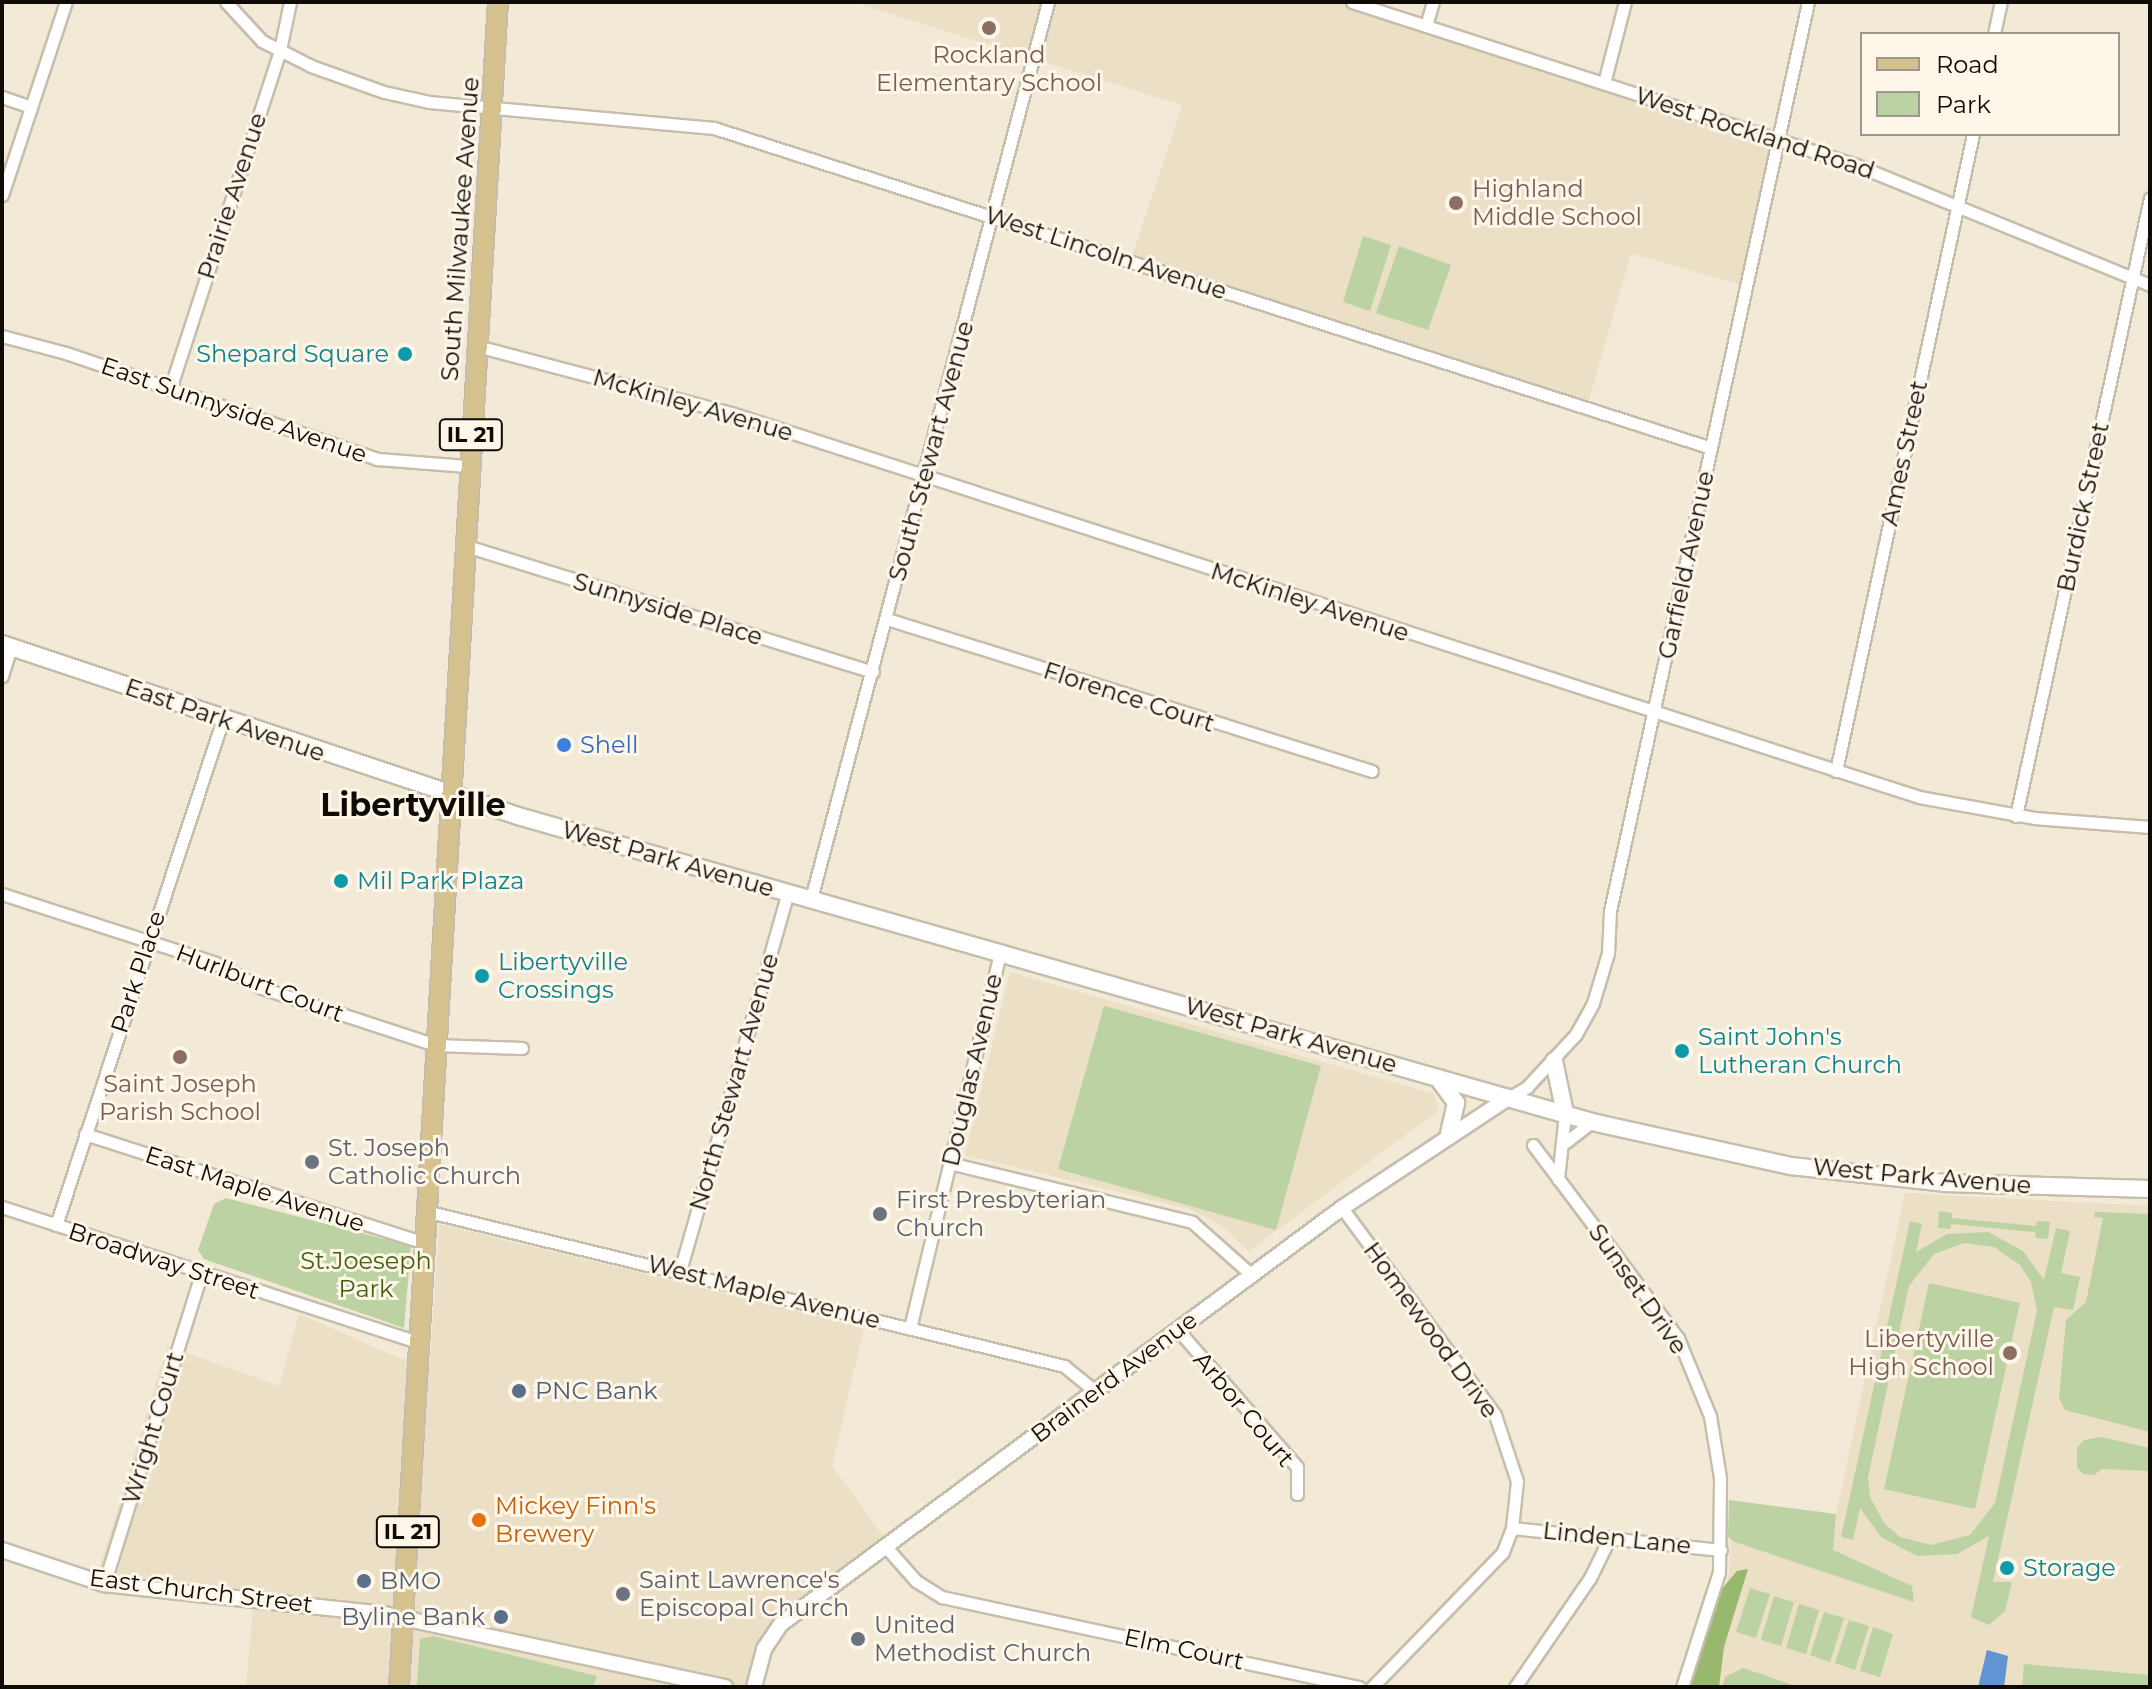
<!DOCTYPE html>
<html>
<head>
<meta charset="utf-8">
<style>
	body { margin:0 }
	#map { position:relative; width:2152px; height:1689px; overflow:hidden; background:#f2e9d7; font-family:Montserrat,sans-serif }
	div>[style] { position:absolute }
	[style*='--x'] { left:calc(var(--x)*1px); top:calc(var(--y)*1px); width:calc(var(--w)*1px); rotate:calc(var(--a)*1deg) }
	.built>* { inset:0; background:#ebdfc6 }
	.green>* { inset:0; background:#bcd2a2 }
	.forest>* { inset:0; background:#98b86d }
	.water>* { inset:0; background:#6194d2 }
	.roads { filter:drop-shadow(2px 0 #c6beac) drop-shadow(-2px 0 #c6beac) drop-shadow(0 2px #c6beac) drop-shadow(0 -2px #c6beac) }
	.minor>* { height:11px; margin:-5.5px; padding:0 5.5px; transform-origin:5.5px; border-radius:5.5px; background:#fff }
	.tertiary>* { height:14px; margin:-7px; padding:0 7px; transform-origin:7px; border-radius:7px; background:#fff }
	.secondary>* { height:16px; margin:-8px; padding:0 8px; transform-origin:8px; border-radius:8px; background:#fff }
	.primary>* { height:18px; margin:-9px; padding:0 9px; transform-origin:9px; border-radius:9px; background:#d6c28e }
	.dots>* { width:22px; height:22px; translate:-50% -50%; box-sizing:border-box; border:4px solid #fef6e8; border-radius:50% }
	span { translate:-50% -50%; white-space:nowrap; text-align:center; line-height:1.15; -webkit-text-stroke:6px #fef6e8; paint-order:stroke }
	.shield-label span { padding:2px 6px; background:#fef6e8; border:2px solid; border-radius:6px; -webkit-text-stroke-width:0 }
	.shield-label { font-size:22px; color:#0f0c07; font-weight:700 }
	.education-label { font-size:24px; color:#785e54 }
	.left { translate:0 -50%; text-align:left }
	.right { translate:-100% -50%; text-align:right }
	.street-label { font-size:24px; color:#0f0c07 }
	.culture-label { font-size:24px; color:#0d838f }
	.shop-label { font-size:24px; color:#366cbe }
	.worship-label { font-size:24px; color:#5b616d }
	.park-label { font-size:24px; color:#44600e }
	.service-label { font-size:24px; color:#4e5e75 }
	.food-label { font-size:24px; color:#c56008 }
	.district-label { font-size:32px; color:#0f0c07; font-weight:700 }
	.frame { position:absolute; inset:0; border:4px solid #0f0c07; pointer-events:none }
	.legend { position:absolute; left:1860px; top:32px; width:260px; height:104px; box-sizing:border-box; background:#fef6e8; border:2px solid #9e988e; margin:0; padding:10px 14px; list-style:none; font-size:24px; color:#0f0c07 }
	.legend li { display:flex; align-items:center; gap:16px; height:40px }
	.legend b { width:40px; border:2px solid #9e988e }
</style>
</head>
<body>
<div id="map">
	<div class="built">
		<div style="clip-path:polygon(853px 2px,1356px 2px,1776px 138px,1745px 286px,1631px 253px,1587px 407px,1131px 260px,1182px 105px)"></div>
		<div style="clip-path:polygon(1010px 972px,1434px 1094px,1439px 1110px,1249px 1251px,1220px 1224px,1189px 1209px,965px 1155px)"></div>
		<div style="clip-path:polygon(1905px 1193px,2150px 1206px,2150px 1687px,1690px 1687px,1729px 1574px,1733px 1501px,1836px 1514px)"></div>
		<div style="clip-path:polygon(439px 1224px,864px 1327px,832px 1466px,886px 1540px,769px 1626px,757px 1646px,749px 1687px,246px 1687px,253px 1609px,103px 1594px,99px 1570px,167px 1346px,279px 1386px,299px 1314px,397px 1357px,430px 1364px)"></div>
	</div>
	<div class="green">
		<div style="clip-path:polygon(1363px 236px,1391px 245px,1370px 311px,1343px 302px)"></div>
		<div style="clip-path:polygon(1399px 246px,1451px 265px,1428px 330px,1376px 313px)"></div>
		<div style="clip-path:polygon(1104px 1006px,1321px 1066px,1276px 1230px,1058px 1169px)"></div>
		<div style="clip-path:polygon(226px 1198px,411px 1246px,404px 1328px,204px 1259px,198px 1250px,214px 1204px)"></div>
		<div style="clip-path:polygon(1939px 1211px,1952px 1213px,1952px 1218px,2036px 1226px,2037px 1221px,2050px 1222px,2048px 1239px,2036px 1238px,2035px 1232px,1951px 1224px,1950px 1229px,1938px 1228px)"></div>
		<div style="clip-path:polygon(2095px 1212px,2150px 1214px,2150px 1432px,2065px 1410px,2059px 1398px,2066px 1320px,2086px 1302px,2103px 1218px,2094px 1217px)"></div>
		<div style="clip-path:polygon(evenodd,1910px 1221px,1922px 1224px,1916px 1252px,1947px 1234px,1988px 1232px,2023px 1251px,2044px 1280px,2056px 1228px,2070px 1231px,2061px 1273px,2080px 1277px,2073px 1310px,2054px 1307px,1993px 1582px,2012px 1582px,2005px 1611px,1989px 1625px,1971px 1617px,1989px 1536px,1957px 1554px,1917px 1556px,1881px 1537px,1860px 1508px,1853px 1540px,1841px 1537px,1910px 1221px,1964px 1243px,1994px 1247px,2020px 1265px,2031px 1282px,2037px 1311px,1995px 1503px,1970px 1535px,1931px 1545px,1900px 1537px,1884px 1523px,1870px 1497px,1868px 1477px,1909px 1286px,1934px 1254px,1964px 1243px)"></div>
		<div style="clip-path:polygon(1929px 1283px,2020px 1303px,1975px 1509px,1884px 1489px)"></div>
		<div style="clip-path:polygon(2101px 1437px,2150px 1448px,2150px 1471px,2102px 1469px,2094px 1475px,2083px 1474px,2077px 1467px,2077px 1448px,2084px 1440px)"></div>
		<div style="clip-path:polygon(1729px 1500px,1836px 1514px,1833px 1550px,1912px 1586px,1914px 1602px,1735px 1542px,1728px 1537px)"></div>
		<div style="clip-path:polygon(1750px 1588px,1770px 1594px,1756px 1638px,1736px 1632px)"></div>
		<div style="clip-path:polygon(1774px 1596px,1794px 1602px,1781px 1646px,1761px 1640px)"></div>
		<div style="clip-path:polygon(1799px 1604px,1819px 1610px,1806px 1654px,1786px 1648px)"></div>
		<div style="clip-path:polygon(1824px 1612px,1844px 1618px,1830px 1662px,1810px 1655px)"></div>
		<div style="clip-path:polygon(1849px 1620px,1869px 1626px,1855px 1670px,1835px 1663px)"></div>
		<div style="clip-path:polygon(1873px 1627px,1893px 1634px,1880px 1677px,1860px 1671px)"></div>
		<div style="clip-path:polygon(433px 1636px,597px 1676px,593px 1687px,417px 1687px,420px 1639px)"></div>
		<div style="clip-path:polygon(2024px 1664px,2150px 1675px,2150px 1687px,2022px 1687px)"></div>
		<div style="clip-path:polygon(1743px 1668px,1799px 1687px,1722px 1687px,1725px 1677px)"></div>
	</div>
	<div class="forest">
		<div style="clip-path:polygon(1748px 1569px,1724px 1647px,1719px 1687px,1689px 1687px,1720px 1591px,1737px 1571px)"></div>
	</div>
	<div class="water">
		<div style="clip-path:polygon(1987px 1650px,2008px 1656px,2004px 1687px,1978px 1687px)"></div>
	</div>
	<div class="roads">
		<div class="minor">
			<div style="--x:226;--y:2;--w:53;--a:47.3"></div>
			<div style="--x:262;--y:41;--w:55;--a:27"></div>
			<div style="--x:311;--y:66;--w:77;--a:19.6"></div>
			<div style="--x:384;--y:92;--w:46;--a:12.5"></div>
			<div style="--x:429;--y:102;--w:286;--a:5.2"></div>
			<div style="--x:714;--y:128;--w:1047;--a:17.79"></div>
			<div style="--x:1352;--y:2;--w:530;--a:17.92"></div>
			<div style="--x:1856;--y:165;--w:318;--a:22.2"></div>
			<div style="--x:1426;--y:26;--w:25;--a:-74"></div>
			<div style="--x:1994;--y:34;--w:33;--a:-78"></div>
			<div style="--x:1604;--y:83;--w:84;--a:-75.5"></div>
			<div style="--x:2;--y:97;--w:31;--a:19"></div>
			<div style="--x:2;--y:195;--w:203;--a:-71.7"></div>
			<div style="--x:2;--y:336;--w:66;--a:14.9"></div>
			<div style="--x:66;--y:353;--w:329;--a:18.8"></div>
			<div style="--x:377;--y:459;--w:91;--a:4.4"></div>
			<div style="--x:477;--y:346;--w:263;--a:14.8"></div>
			<div style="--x:731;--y:413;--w:1249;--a:17.91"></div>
			<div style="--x:1919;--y:797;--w:117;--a:10.3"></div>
			<div style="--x:2034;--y:818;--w:116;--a:4.4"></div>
			<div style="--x:170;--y:389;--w:356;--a:-72"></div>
			<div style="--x:280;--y:50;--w:49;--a:-78.2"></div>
			<div style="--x:463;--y:545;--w:429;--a:17.2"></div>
			<div style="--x:887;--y:619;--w:508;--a:17.4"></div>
			<div style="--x:2;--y:676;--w:30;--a:-73"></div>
			<div style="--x:1836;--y:771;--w:652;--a:-77.86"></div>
			<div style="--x:2016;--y:816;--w:632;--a:-77.77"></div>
			<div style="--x:2;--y:894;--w:224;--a:17.9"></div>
			<div style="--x:215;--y:963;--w:53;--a:28"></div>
			<div style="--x:262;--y:988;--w:182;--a:18.2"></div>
			<div style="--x:435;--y:1045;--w:87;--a:2"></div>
			<div style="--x:811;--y:899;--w:928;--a:-75.2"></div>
			<div style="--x:1510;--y:1097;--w:20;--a:-30"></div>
			<div style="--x:1527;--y:1087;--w:72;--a:-47.2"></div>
			<div style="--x:1576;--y:1034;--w:35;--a:-61"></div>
			<div style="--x:1593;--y:1003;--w:52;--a:-73.3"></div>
			<div style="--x:1608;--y:953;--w:42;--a:-87.3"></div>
			<div style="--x:1610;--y:911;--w:930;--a:-77.71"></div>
			<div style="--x:85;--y:1134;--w:356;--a:17.8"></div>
			<div style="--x:1566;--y:1142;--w:33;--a:-38"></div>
			<div style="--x:1533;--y:1145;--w:241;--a:53.1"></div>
			<div style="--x:1678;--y:1338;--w:84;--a:67.7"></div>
			<div style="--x:1710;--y:1416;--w:63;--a:80.8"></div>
			<div style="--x:1720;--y:1478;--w:94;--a:90.6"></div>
			<div style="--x:1719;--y:1572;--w:121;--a:107.8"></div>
			<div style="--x:949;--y:1163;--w:250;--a:13.6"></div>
			<div style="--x:1192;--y:1222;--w:80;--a:41.5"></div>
			<div style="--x:1558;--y:1179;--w:66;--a:-83.9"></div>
			<div style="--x:2;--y:1207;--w:437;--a:18"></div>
			<div style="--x:1342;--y:1208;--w:257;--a:53.5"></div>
			<div style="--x:1495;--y:1415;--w:70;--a:71.6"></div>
			<div style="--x:1517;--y:1481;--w:47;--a:96.1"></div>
			<div style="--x:1512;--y:1528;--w:26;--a:111"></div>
			<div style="--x:1503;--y:1552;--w:188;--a:134.1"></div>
			<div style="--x:425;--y:1211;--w:658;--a:13.63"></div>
			<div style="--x:1064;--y:1366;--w:40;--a:39"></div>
			<div style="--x:56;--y:1225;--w:533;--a:-71.74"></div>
			<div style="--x:680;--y:1271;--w:394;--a:-74.1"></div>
			<div style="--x:910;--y:1328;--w:387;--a:-76.5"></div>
			<div style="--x:1178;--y:1330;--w:181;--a:49"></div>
			<div style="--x:1297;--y:1467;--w:27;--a:90"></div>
			<div style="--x:1512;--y:1528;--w:210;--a:6"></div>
			<div style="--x:886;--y:1547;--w:45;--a:48.6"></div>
			<div style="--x:916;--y:1581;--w:31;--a:32"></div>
			<div style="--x:942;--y:1597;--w:427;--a:12.2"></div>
			<div style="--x:104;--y:1584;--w:327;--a:-72.6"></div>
			<div style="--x:1515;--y:1687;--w:132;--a:-55.5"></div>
			<div style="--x:1590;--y:1578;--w:46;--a:-64"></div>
		</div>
		<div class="tertiary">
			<div style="--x:2;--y:1550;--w:108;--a:18.4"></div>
			<div style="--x:104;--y:1584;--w:282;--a:6.1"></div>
			<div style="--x:384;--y:1614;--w:349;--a:12.1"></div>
			<div style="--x:754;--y:1687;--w:39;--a:-75"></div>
			<div style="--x:764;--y:1649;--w:30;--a:-56"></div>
			<div style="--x:781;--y:1624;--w:698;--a:-36.56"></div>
			<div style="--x:1342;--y:1208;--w:201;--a:-33.5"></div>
		</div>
		<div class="secondary">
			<div style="--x:2;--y:644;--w:544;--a:18.43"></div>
			<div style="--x:518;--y:816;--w:1117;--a:15.9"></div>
			<div style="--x:1592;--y:1122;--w:204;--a:12.5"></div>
			<div style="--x:1791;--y:1166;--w:154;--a:6.3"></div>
			<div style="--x:1944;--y:1183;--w:206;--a:1.7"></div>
			<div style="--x:1554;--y:1061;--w:53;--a:78.1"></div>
			<div style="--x:1438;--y:1078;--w:31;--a:54"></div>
			<div style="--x:1456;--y:1103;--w:31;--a:103"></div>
		</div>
		<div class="primary">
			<div style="--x:399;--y:1687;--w:1688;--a:-86.64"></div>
		</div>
	</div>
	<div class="dots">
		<div style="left:989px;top:28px;background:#8d6e63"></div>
		<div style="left:1456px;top:203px;background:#8d6e63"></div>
		<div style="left:405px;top:354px;background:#0f9aa8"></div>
		<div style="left:564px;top:745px;background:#3f7fe0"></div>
		<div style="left:341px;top:881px;background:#0f9aa8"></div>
		<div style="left:482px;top:976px;background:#0f9aa8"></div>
		<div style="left:1682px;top:1051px;background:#0f9aa8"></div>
		<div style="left:180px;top:1057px;background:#8d6e63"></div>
		<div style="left:312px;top:1162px;background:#6b7280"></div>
		<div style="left:880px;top:1214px;background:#6b7280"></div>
		<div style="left:2010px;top:1353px;background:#8d6e63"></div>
		<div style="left:519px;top:1391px;background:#5c6f8a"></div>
		<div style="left:479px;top:1520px;background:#e8710a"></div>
		<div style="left:2007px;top:1568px;background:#0f9aa8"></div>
		<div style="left:364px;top:1581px;background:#5c6f8a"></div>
		<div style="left:623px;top:1594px;background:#6b7280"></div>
		<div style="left:501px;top:1617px;background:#5c6f8a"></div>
		<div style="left:858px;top:1639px;background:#6b7280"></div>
	</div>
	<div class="shield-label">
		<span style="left:471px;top:435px">IL 21</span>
		<span style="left:408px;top:1532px">IL 21</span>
	</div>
	<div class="education-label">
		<span style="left:989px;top:69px">Rockland<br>Elementary School</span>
		<span class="left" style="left:1472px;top:203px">Highland<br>Middle School</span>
		<span style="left:180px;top:1098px">Saint Joseph<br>Parish School</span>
		<span class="right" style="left:1994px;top:1353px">Libertyville<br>High School</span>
	</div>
	<div class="street-label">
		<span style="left:1755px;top:133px;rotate:18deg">West Rockland Road</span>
		<span style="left:232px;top:196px;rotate:-72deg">Prairie Avenue</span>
		<span style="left:460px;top:229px;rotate:-86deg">South Milwaukee Avenue</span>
		<span style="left:1106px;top:253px;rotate:18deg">West Lincoln Avenue</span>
		<span style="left:693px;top:405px;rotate:16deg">McKinley Avenue</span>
		<span style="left:234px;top:410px;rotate:19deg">East Sunnyside Avenue</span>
		<span style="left:931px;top:451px;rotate:-75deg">South Stewart Avenue</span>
		<span style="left:1904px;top:453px;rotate:-78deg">Ames Street</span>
		<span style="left:2083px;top:507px;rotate:-78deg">Burdick Street</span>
		<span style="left:1686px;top:565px;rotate:-78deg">Garfield Avenue</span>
		<span style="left:1310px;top:602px;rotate:18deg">McKinley Avenue</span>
		<span style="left:668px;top:609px;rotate:17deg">Sunnyside Place</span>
		<span style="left:1129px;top:697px;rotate:18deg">Florence Court</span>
		<span style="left:225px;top:720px;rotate:19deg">East Park Avenue</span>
		<span style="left:668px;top:859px;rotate:16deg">West Park Avenue</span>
		<span style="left:138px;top:972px;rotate:-72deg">Park Place</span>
		<span style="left:260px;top:983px;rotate:21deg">Hurlburt Court</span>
		<span style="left:1291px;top:1035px;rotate:16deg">West Park Avenue</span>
		<span style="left:972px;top:1070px;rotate:-77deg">Douglas Avenue</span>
		<span style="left:734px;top:1082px;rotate:-74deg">North Stewart Avenue</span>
		<span style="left:1922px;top:1176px;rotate:5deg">West Park Avenue</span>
		<span style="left:255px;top:1189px;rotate:18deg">East Maple Avenue</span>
		<span style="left:164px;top:1261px;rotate:18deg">Broadway Street</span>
		<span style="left:1638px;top:1289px;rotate:55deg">Sunset Drive</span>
		<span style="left:764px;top:1292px;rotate:14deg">West Maple Avenue</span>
		<span style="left:1431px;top:1330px;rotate:54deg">Homewood Drive</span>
		<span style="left:1114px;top:1377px;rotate:-37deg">Brainerd Avenue</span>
		<span style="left:1244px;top:1409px;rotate:50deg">Arbor Court</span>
		<span style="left:153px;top:1428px;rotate:-73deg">Wright Court</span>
		<span style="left:1617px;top:1538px;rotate:6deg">Linden Lane</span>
		<span style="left:201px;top:1591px;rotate:7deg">East Church Street</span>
		<span style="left:1184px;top:1649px;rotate:12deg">Elm Court</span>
	</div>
	<div class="culture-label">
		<span class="right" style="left:389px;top:354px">Shepard Square</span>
		<span class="left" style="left:357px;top:881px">Mil Park Plaza</span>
		<span class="left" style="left:498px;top:976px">Libertyville<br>Crossings</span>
		<span class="left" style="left:1698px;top:1051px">Saint John's<br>Lutheran Church</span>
		<span class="left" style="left:2023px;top:1568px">Storage</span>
	</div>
	<div class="shop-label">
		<span class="left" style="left:580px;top:745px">Shell</span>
	</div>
	<div class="worship-label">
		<span class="left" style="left:328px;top:1162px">St. Joseph<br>Catholic Church</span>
		<span class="left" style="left:896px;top:1214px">First Presbyterian<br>Church</span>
		<span class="left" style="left:639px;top:1594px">Saint Lawrence's<br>Episcopal Church</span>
		<span class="left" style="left:874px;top:1639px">United<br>Methodist Church</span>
	</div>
	<div class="park-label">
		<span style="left:366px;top:1275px">St.Joeseph<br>Park</span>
	</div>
	<div class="service-label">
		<span class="left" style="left:535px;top:1391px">PNC Bank</span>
		<span class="left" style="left:380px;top:1581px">BMO</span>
		<span class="right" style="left:485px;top:1617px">Byline Bank</span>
	</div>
	<div class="food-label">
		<span class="left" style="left:495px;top:1520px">Mickey Finn's<br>Brewery</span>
	</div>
	<div class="district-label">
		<span style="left:413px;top:805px">Libertyville</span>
	</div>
	<div class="frame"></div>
	<ul class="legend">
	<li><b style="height:10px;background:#d6c28e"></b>Road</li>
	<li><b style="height:22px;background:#bcd2a2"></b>Park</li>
	</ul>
</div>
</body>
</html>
